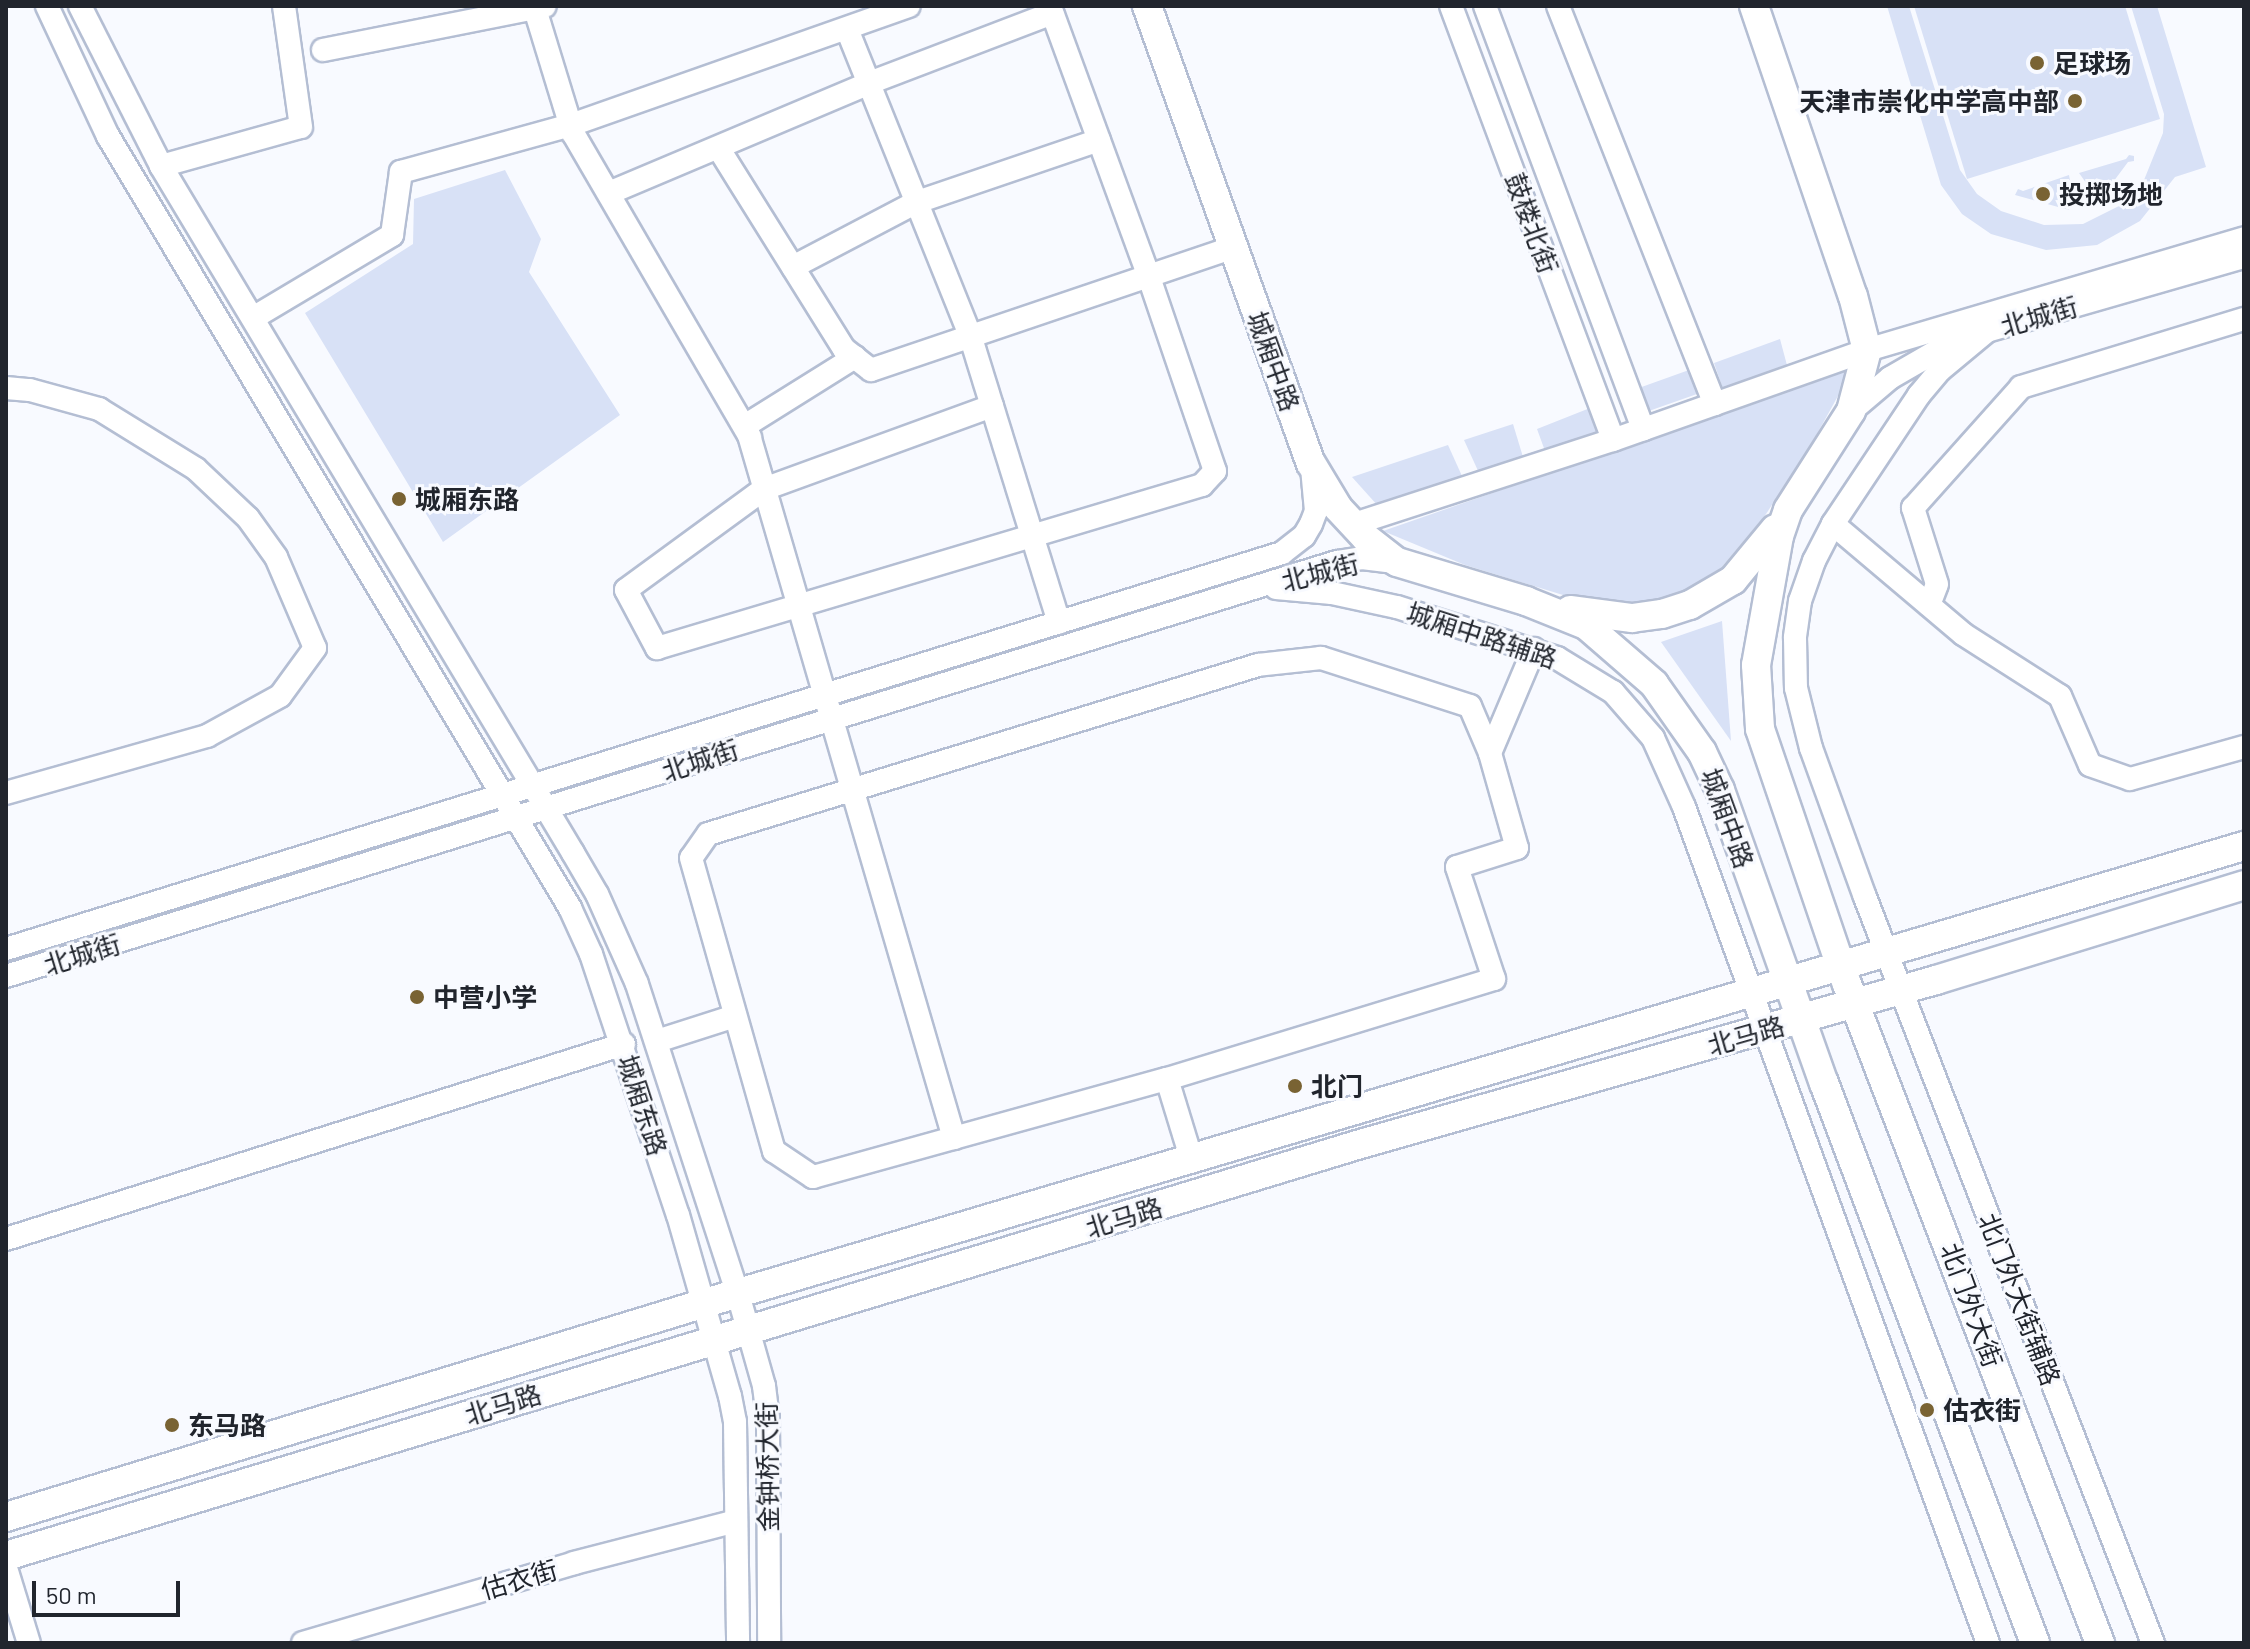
<!DOCTYPE html>
<html>
<head>
<meta charset="utf-8">
<style>
	body { margin:0 }
	#map { position:relative; width:2250px; height:1649px; overflow:hidden; background:#f8faff; font-family:Barlow,"Noto Sans SC",sans-serif }
	div>[style] { position:absolute }
	[style*='--x'] { left:calc(var(--x)*1px); top:calc(var(--y)*1px); width:calc(var(--w)*1px); rotate:calc(var(--a)*1deg) }
	.green>* { inset:0; background:#d8e1f6 }
	.roads { filter:drop-shadow(2px 0 #b4bed3) drop-shadow(-2px 0 #b4bed3) drop-shadow(0 2px #b4bed3) drop-shadow(0 -2px #b4bed3) }
	.minor>* { height:22px; margin:-11px; padding:0 11px; transform-origin:11px; border-radius:11px; background:#fff }
	.major>* { height:28px; margin:-14px; padding:0 14px; transform-origin:14px; border-radius:14px; background:#fff }
	.dots>* { width:22px; height:22px; translate:-50% -50%; box-sizing:border-box; border:4px solid #f8faff; border-radius:50% }
	span { translate:-50% -50%; white-space:nowrap; text-align:center; line-height:1.15; -webkit-text-stroke:6px #f8faff; paint-order:stroke }
	.poi-label { font-size:26px; color:#21252d; font-weight:700 }
	.left { translate:0 -50%; text-align:left }
	.right { translate:-100% -50%; text-align:right }
	.street-label { font-size:26px; color:#21252d }
	.frame { position:absolute; inset:0; border:8px solid #21252d; pointer-events:none }
	.scale { position:absolute; left:32px; top:1581px; width:148px; height:36px; box-sizing:border-box; border:4px solid #21252d; border-top:0; padding-left:10px; font-size:24px; line-height:28px; white-space:nowrap; color:#21252d; -webkit-text-stroke:6px #f8faff; paint-order:stroke }
</style>
</head>
<body>
<div id="map">
	<div class="green">
		<div style="clip-path:polygon(1887px 6px,1909px 6px,1960px 170px,1977px 194px,2001px 211px,2044px 225px,2083px 224px,2123px 204px,2144px 180px,2163px 133px,2164px 114px,2131px 6px,2157px 6px,2206px 167px,2175px 177px,2140px 221px,2097px 245px,2046px 250px,1991px 234px,1962px 214px,1941px 185px)"></div>
		<div style="clip-path:polygon(1914px 6px,2125px 6px,2160px 119px,1967px 179px)"></div>
		<div style="clip-path:polygon(2129px 155px,2134px 156px,2134px 161px,2128px 162px,2099px 201px,2079px 173px,2126px 159px)"></div>
		<div style="clip-path:polygon(505px 170px,541px 239px,529px 272px,620px 415px,443px 542px,305px 313px,413px 244px,414px 199px)"></div>
		<div style="clip-path:polygon(2069px 175px,2072px 192px,2069px 210px,2015px 195px,2018px 189px,2023px 191px)"></div>
		<div style="clip-path:polygon(1780px 339px,1788px 369px,1724px 392px,1714px 363px)"></div>
		<div style="clip-path:polygon(1854px 367px,1807px 452px,1764px 517px,1711px 580px,1679px 597px,1638px 606px,1576px 599px,1465px 565px,1383px 531px)"></div>
		<div style="clip-path:polygon(1689px 370px,1697px 394px,1646px 412px,1636px 389px)"></div>
		<div style="clip-path:polygon(1590px 408px,1599px 431px,1545px 451px,1537px 429px)"></div>
		<div style="clip-path:polygon(1513px 424px,1523px 457px,1479px 473px,1464px 440px)"></div>
		<div style="clip-path:polygon(1448px 445px,1462px 476px,1378px 506px,1352px 477px)"></div>
		<div style="clip-path:polygon(1722px 621px,1731px 741px,1661px 642px)"></div>
	</div>
	<div class="roads">
		<div class="minor">
			<div style="--x:47;--y:6;--w:144;--a:64.9"></div>
			<div style="--x:108;--y:136;--w:900;--a:59.1"></div>
			<div style="--x:570;--y:908;--w:51;--a:65.5"></div>
			<div style="--x:591;--y:954;--w:275;--a:71.6"></div>
			<div style="--x:678;--y:1215;--w:188;--a:74"></div>
			<div style="--x:730;--y:1396;--w:26;--a:79"></div>
			<div style="--x:735;--y:1422;--w:221;--a:89.2"></div>
			<div style="--x:80;--y:6;--w:179;--a:63.1"></div>
			<div style="--x:161;--y:166;--w:801;--a:59.05"></div>
			<div style="--x:573;--y:853;--w:48;--a:59.7"></div>
			<div style="--x:597;--y:894;--w:98;--a:66"></div>
			<div style="--x:637;--y:984;--w:326;--a:72"></div>
			<div style="--x:738;--y:1294;--w:96;--a:74.2"></div>
			<div style="--x:764;--y:1386;--w:33;--a:83"></div>
			<div style="--x:768;--y:1419;--w:224;--a:89.7"></div>
			<div style="--x:1451;--y:6;--w:463;--a:69.5"></div>
			<div style="--x:1485;--y:6;--w:452;--a:69.5"></div>
			<div style="--x:1558;--y:6;--w:428;--a:68.5"></div>
			<div style="--x:535;--y:9;--w:130;--a:73"></div>
			<div style="--x:573;--y:133;--w:352;--a:59.8"></div>
			<div style="--x:847;--y:29;--w:330;--a:68.1"></div>
			<div style="--x:970;--y:335;--w:301;--a:72.8"></div>
			<div style="--x:323;--y:50;--w:226;--a:-11.2"></div>
			<div style="--x:719;--y:149;--w:236;--a:58"></div>
			<div style="--x:844;--y:349;--w:34;--a:38"></div>
			<div style="--x:871;--y:370;--w:383;--a:-18.7"></div>
			<div style="--x:161;--y:166;--w:145;--a:-15.6"></div>
			<div style="--x:301;--y:127;--w:122;--a:-98"></div>
			<div style="--x:609;--y:193;--w:282;--a:-22.9"></div>
			<div style="--x:869;--y:83;--w:196;--a:-20.9"></div>
			<div style="--x:793;--y:267;--w:140;--a:-27.7"></div>
			<div style="--x:917;--y:202;--w:192;--a:-18.8"></div>
			<div style="--x:253;--y:318;--w:162;--a:-30.8"></div>
			<div style="--x:392;--y:235;--w:64;--a:-81.9"></div>
			<div style="--x:401;--y:172;--w:176;--a:-15.5"></div>
			<div style="--x:571;--y:125;--w:358;--a:-19.4"></div>
			<div style="--x:1987;--y:331;--w:61;--a:140.3"></div>
			<div style="--x:1940;--y:370;--w:33;--a:130"></div>
			<div style="--x:1919;--y:395;--w:155;--a:123.7"></div>
			<div style="--x:1833;--y:524;--w:42;--a:117.2"></div>
			<div style="--x:1814;--y:561;--w:42;--a:109.3"></div>
			<div style="--x:1800;--y:601;--w:37;--a:98"></div>
			<div style="--x:1795;--y:638;--w:50;--a:88.9"></div>
			<div style="--x:1796;--y:688;--w:62;--a:76"></div>
			<div style="--x:1811;--y:748;--w:158;--a:70.1"></div>
			<div style="--x:1865;--y:897;--w:800;--a:68.89"></div>
			<div style="--x:855;--y:357;--w:128;--a:148"></div>
			<div style="--x:746;--y:425;--w:743;--a:73.74"></div>
			<div style="--x:6;--y:388;--w:24;--a:5"></div>
			<div style="--x:30;--y:390;--w:72;--a:15.4"></div>
			<div style="--x:99;--y:409;--w:114;--a:31.7"></div>
			<div style="--x:196;--y:469;--w:71;--a:43.3"></div>
			<div style="--x:248;--y:518;--w:48;--a:54.3"></div>
			<div style="--x:276;--y:557;--w:99;--a:66.8"></div>
			<div style="--x:315;--y:648;--w:59;--a:126.1"></div>
			<div style="--x:280;--y:696;--w:83;--a:151.3"></div>
			<div style="--x:207;--y:736;--w:209;--a:164.2"></div>
			<div style="--x:992;--y:406;--w:243;--a:160"></div>
			<div style="--x:764;--y:489;--w:171;--a:143.8"></div>
			<div style="--x:626;--y:590;--w:66;--a:61.9"></div>
			<div style="--x:657;--y:648;--w:569;--a:-16.65"></div>
			<div style="--x:1202;--y:485;--w:19;--a:-47"></div>
			<div style="--x:1215;--y:471;--w:205;--a:-108.8"></div>
			<div style="--x:1149;--y:277;--w:289;--a:-110.1"></div>
			<div style="--x:1851;--y:411;--w:51;--a:-40.2"></div>
			<div style="--x:1890;--y:378;--w:60;--a:-30"></div>
			<div style="--x:1942;--y:348;--w:48;--a:-20.7"></div>
			<div style="--x:1987;--y:331;--w:267;--a:-16.1"></div>
			<div style="--x:1833;--y:524;--w:170;--a:40.2"></div>
			<div style="--x:1963;--y:634;--w:115;--a:32.6"></div>
			<div style="--x:2060;--y:696;--w:75;--a:66.5"></div>
			<div style="--x:2090;--y:765;--w:42;--a:19.3"></div>
			<div style="--x:2130;--y:779;--w:118;--a:-15.7"></div>
			<div style="--x:1351;--y:525;--w:275;--a:-18"></div>
			<div style="--x:1613;--y:440;--w:269;--a:-19.5"></div>
			<div style="--x:1867;--y:350;--w:393;--a:-16.5"></div>
			<div style="--x:1276;--y:588;--w:56;--a:5.1"></div>
			<div style="--x:1332;--y:593;--w:66;--a:12.2"></div>
			<div style="--x:1397;--y:607;--w:168;--a:17.7"></div>
			<div style="--x:1557;--y:658;--w:66;--a:31.3"></div>
			<div style="--x:1613;--y:692;--w:61;--a:49"></div>
			<div style="--x:1653;--y:738;--w:76;--a:65.8"></div>
			<div style="--x:1684;--y:807;--w:890;--a:70.02"></div>
			<div style="--x:1929;--y:605;--w:22;--a:-69"></div>
			<div style="--x:1937;--y:584;--w:80;--a:-107.5"></div>
			<div style="--x:1913;--y:508;--w:162;--a:-48.2"></div>
			<div style="--x:2021;--y:387;--w:233;--a:-17"></div>
			<div style="--x:1490;--y:753;--w:51;--a:-113.1"></div>
			<div style="--x:1470;--y:706;--w:157;--a:-162.1"></div>
			<div style="--x:1321;--y:658;--w:63;--a:173.7"></div>
			<div style="--x:1258;--y:665;--w:575;--a:162.92"></div>
			<div style="--x:708;--y:834;--w:29;--a:125"></div>
			<div style="--x:691;--y:858;--w:305;--a:74.2"></div>
			<div style="--x:774;--y:1151;--w:47;--a:33.7"></div>
			<div style="--x:813;--y:1177;--w:367;--a:-15.5"></div>
			<div style="--x:1167;--y:1079;--w:342;--a:-17"></div>
			<div style="--x:1494;--y:979;--w:118;--a:-108.3"></div>
			<div style="--x:1457;--y:867;--w:63;--a:-17.6"></div>
			<div style="--x:1517;--y:848;--w:99;--a:-105.9"></div>
			<div style="--x:1490;--y:753;--w:113;--a:-67.1"></div>
			<div style="--x:6;--y:949;--w:1336;--a:-17.24"></div>
			<div style="--x:1282;--y:553;--w:28;--a:-38"></div>
			<div style="--x:1304;--y:536;--w:14;--a:-60"></div>
			<div style="--x:1311;--y:524;--w:14;--a:-69"></div>
			<div style="--x:1316;--y:511;--w:43;--a:-95.3"></div>
			<div style="--x:6;--y:976;--w:1394;--a:-17.28"></div>
			<div style="--x:1337;--y:562;--w:25;--a:-9"></div>
			<div style="--x:1362;--y:558;--w:35;--a:7"></div>
			<div style="--x:657;--y:1041;--w:82;--a:-17.8"></div>
			<div style="--x:1167;--y:1079;--w:86;--a:73"></div>
			<div style="--x:6;--y:1239;--w:648;--a:-17.51"></div>
			<div style="--x:6;--y:1568;--w:78;--a:73"></div>
			<div style="--x:303;--y:1643;--w:283;--a:-16.4"></div>
			<div style="--x:574;--y:1563;--w:167;--a:-14.5"></div>
		</div>
		<div class="major">
			<div style="--x:1147;--y:6;--w:486;--a:70.3"></div>
			<div style="--x:1311;--y:463;--w:52;--a:59"></div>
			<div style="--x:1338;--y:508;--w:41;--a:47"></div>
			<div style="--x:1366;--y:538;--w:39;--a:38"></div>
			<div style="--x:1397;--y:562;--w:135;--a:16.8"></div>
			<div style="--x:1526;--y:601;--w:65;--a:21.8"></div>
			<div style="--x:1586;--y:625;--w:90;--a:40.9"></div>
			<div style="--x:1654;--y:684;--w:83;--a:54.8"></div>
			<div style="--x:1702;--y:752;--w:42;--a:64.7"></div>
			<div style="--x:1720;--y:790;--w:311;--a:70.5"></div>
			<div style="--x:1824;--y:1083;--w:598;--a:69.35"></div>
			<div style="--x:1754;--y:6;--w:306;--a:71.2"></div>
			<div style="--x:1853;--y:296;--w:56;--a:75.5"></div>
			<div style="--x:1867;--y:350;--w:63;--a:104.7"></div>
			<div style="--x:1851;--y:411;--w:117;--a:122.5"></div>
			<div style="--x:1788;--y:510;--w:28;--a:109"></div>
			<div style="--x:1779;--y:536;--w:131;--a:100.1"></div>
			<div style="--x:1756;--y:665;--w:64;--a:86.4"></div>
			<div style="--x:1760;--y:729;--w:269;--a:71.2"></div>
			<div style="--x:1847;--y:984;--w:706;--a:69"></div>
			<div style="--x:1570;--y:610;--w:63;--a:7.4"></div>
			<div style="--x:1632;--y:618;--w:30;--a:-8"></div>
			<div style="--x:1662;--y:614;--w:29;--a:-18"></div>
			<div style="--x:1690;--y:605;--w:50;--a:-30.2"></div>
			<div style="--x:1733;--y:580;--w:66;--a:-50.5"></div>
			<div style="--x:6;--y:1517;--w:731;--a:-17.02"></div>
			<div style="--x:705;--y:1303;--w:1605;--a:-16.54"></div>
			<div style="--x:6;--y:1556;--w:1419;--a:-16.92"></div>
			<div style="--x:1364;--y:1143;--w:595;--a:-15.91"></div>
			<div style="--x:1936;--y:980;--w:322;--a:-17.1"></div>
		</div>
	</div>
	<div class="dots">
		<div style="left:2037px;top:63px;background:#796333"></div>
		<div style="left:2075px;top:101px;background:#796333"></div>
		<div style="left:2043px;top:194px;background:#796333"></div>
		<div style="left:399px;top:499px;background:#796333"></div>
		<div style="left:417px;top:997px;background:#796333"></div>
		<div style="left:1295px;top:1086px;background:#796333"></div>
		<div style="left:1927px;top:1410px;background:#796333"></div>
		<div style="left:172px;top:1425px;background:#796333"></div>
	</div>
	<div class="poi-label">
		<span class="left" style="left:2053px;top:63px">足球场</span>
		<span class="right" style="left:2059px;top:101px">天津市崇化中学高中部</span>
		<span class="left" style="left:2059px;top:194px">投掷场地</span>
		<span class="left" style="left:415px;top:499px">城厢东路</span>
		<span class="left" style="left:433px;top:997px">中营小学</span>
		<span class="left" style="left:1311px;top:1086px">北门</span>
		<span class="left" style="left:1943px;top:1410px">估衣街</span>
		<span class="left" style="left:188px;top:1425px">东马路</span>
	</div>
	<div class="street-label">
		<span style="left:1532px;top:223px;rotate:70deg">鼓楼北街</span>
		<span style="left:2039px;top:316px;rotate:-16deg">北城街</span>
		<span style="left:1274px;top:361px;rotate:70deg">城厢中路</span>
		<span style="left:1320px;top:572px;rotate:-14deg">北城街</span>
		<span style="left:1482px;top:635px;rotate:18deg">城厢中路辅路</span>
		<span style="left:700px;top:760px;rotate:-18deg">北城街</span>
		<span style="left:1728px;top:818px;rotate:70deg">城厢中路</span>
		<span style="left:82px;top:954px;rotate:-17deg">北城街</span>
		<span style="left:1746px;top:1035px;rotate:-16deg">北马路</span>
		<span style="left:643px;top:1105px;rotate:72deg">城厢东路</span>
		<span style="left:1124px;top:1217px;rotate:-17deg">北马路</span>
		<span style="left:2020px;top:1299px;rotate:69deg">北门外大街辅路</span>
		<span style="left:1972px;top:1305px;rotate:70deg">北门外大街</span>
		<span style="left:503px;top:1404px;rotate:-17deg">北马路</span>
		<span style="left:767px;top:1467px;rotate:-91deg">金钟桥大街</span>
		<span style="left:519px;top:1579px;rotate:-16deg">估衣街</span>
	</div>
	<div class="frame"></div>
	<div class="scale">50 m</div>
</div>
</body>
</html>
